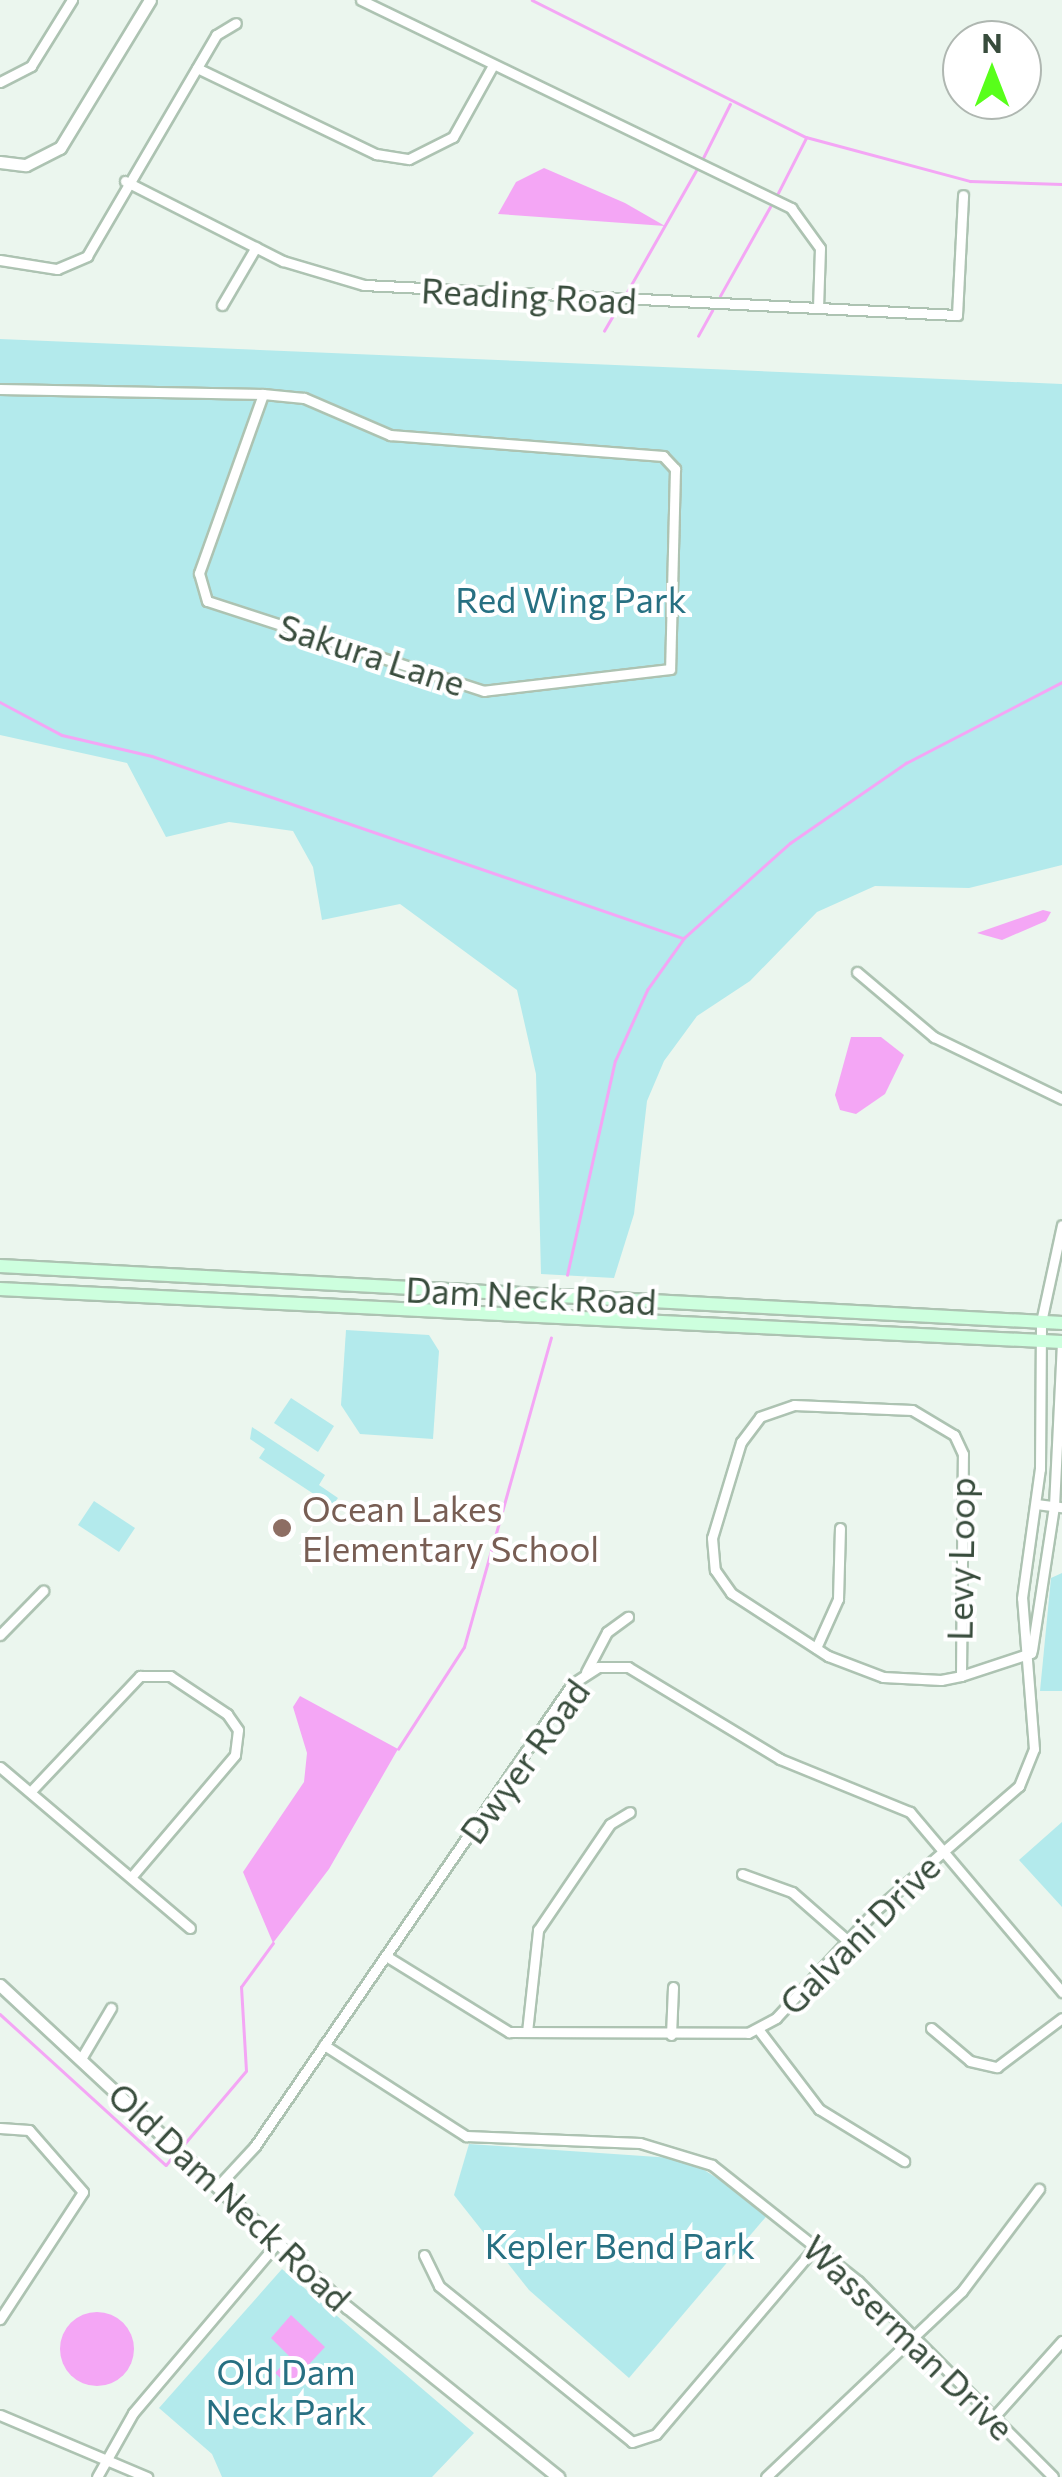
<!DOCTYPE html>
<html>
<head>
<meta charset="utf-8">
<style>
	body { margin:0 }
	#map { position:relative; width:1062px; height:2477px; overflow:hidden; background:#ebf6ee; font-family:Commissioner,sans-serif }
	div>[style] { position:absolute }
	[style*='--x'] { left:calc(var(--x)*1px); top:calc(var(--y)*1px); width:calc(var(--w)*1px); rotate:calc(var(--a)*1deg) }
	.green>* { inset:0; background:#b3eaec }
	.water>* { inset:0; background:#f4a6f5 }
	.round { border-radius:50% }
	.stream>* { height:2.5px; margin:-1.25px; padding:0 1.25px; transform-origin:1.25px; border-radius:1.25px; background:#f4a6f5 }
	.roads { filter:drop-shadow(2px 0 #adc3b2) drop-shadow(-2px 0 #adc3b2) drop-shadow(0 2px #adc3b2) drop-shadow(0 -2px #adc3b2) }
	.minor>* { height:9px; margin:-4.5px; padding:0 4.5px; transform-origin:4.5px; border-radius:4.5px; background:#fff }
	.tertiary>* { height:11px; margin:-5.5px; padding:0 5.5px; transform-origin:5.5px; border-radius:5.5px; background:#fff }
	.secondary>* { height:12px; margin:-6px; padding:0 6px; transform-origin:6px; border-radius:6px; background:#cdffde }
	.dots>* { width:28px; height:28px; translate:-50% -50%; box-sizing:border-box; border:5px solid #fff; border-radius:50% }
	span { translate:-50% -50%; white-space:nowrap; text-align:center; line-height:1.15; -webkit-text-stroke:8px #fff; paint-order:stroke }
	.street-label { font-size:35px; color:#384c3c }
	.park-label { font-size:35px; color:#277082 }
	.education-label { font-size:35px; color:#785e54 }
	.left { translate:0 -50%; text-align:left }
	.north { position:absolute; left:942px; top:20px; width:100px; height:100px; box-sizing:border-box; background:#fff; border:2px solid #afb7b1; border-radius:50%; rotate:0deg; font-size:28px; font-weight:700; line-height:40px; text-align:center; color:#384c3c }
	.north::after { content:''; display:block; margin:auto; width:35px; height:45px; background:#58ff1a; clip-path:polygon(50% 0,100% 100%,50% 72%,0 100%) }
</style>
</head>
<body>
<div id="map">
	<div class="green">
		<div style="clip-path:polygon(0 339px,1062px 384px,1062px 865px,969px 888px,875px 886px,817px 912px,750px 981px,697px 1016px,664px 1061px,647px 1101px,634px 1214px,614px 1278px,541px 1274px,536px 1074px,517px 990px,400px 904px,322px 920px,313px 867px,293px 831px,229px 822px,166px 837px,127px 763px,0 735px)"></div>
		<div style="clip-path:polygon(346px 1330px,429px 1335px,439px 1351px,433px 1439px,360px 1434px,341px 1405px)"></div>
		<div style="clip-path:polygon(291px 1398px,334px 1426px,318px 1452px,274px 1423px)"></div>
		<div style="clip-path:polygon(252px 1427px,325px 1475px,319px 1485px,338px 1498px,332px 1506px,259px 1458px,265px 1449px,250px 1439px)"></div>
		<div style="clip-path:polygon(94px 1501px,135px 1528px,119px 1552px,78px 1525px)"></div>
		<div style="clip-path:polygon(1062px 1573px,1062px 1691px,1040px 1691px,1051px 1578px)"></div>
		<div style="clip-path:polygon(1062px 1822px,1062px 1907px,1019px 1860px)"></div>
		<div style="clip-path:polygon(469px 2144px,687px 2159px,770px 2212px,629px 2378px,529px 2290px,454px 2195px)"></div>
		<div style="clip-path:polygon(282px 2269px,474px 2433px,432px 2477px,222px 2477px,212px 2454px,159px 2408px)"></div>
	</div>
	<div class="water">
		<div style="clip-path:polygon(544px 168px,625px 203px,665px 226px,498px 214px,516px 182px)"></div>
		<div style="clip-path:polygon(1043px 910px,1051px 912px,1046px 921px,1002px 940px,977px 933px)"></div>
		<div style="clip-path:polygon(851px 1037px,881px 1037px,904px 1055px,885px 1094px,856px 1114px,840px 1110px,835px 1095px)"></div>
		<div style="clip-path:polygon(300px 1696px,398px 1749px,329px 1869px,273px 1943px,243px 1872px,304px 1782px,307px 1753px,293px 1707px)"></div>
		<div class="round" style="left:60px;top:2312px;width:74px;height:74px"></div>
		<div style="clip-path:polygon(291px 2315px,325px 2347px,289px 2386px,275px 2373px,290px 2357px,271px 2338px)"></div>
	</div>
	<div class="stream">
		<div style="--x:532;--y:0;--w:306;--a:26.6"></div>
		<div style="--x:806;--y:137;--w:170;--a:15"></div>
		<div style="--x:970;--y:181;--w:92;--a:1.9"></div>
		<div style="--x:703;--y:158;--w:60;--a:-63.4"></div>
		<div style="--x:778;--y:193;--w:62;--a:-63"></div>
		<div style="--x:627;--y:292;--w:142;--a:-60.4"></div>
		<div style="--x:720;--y:296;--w:102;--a:-60.7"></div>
		<div style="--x:604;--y:331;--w:28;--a:-60"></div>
		<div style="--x:698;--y:336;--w:29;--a:-61"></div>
		<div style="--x:0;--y:702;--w:70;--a:28"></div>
		<div style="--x:62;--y:735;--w:92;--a:13.1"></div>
		<div style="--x:152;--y:756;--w:561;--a:18.92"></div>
		<div style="--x:567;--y:1275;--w:219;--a:-77.4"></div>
		<div style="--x:615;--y:1061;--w:78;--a:-65.7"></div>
		<div style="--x:647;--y:990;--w:64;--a:-54.6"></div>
		<div style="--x:684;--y:938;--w:142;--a:-41.9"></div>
		<div style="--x:790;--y:843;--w:141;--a:-34.6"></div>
		<div style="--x:906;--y:763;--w:176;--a:-27.4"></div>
		<div style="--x:398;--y:1749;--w:121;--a:-57.1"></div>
		<div style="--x:464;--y:1647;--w:321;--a:-74.3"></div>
		<div style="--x:0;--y:2014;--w:224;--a:42.3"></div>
		<div style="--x:166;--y:2165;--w:11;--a:-52"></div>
		<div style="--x:185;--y:2143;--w:94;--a:-49.7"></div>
		<div style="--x:246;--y:2071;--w:84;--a:-93.4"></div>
		<div style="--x:241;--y:1987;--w:54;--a:-54"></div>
	</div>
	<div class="roads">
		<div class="minor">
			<div style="--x:361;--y:0;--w:478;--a:25.8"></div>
			<div style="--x:791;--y:208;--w:49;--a:54.1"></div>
			<div style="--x:820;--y:248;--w:60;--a:91.9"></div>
			<div style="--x:197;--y:68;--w:199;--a:25.7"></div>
			<div style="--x:376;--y:154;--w:33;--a:9"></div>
			<div style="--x:409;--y:159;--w:49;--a:-26.6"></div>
			<div style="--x:453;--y:137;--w:80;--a:-60.9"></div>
			<div style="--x:0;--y:82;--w:35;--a:-27"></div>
			<div style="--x:31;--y:66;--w:78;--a:-58.2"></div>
			<div style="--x:125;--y:181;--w:177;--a:26.9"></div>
			<div style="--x:283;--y:261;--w:84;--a:16.5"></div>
			<div style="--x:364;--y:285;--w:594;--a:2.9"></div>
			<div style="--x:957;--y:315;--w:120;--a:-87.1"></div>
			<div style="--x:0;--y:260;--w:58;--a:9"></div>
			<div style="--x:57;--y:269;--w:33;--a:-23"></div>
			<div style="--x:87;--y:256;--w:256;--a:-59.7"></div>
			<div style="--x:216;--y:35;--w:23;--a:-31"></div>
			<div style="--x:222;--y:305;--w:67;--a:-59.6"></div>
			<div style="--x:0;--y:389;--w:263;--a:1.1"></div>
			<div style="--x:263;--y:394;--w:41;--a:5.6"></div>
			<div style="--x:304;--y:398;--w:94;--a:23.3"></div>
			<div style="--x:390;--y:435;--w:274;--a:4.4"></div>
			<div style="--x:663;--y:456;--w:18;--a:47"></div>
			<div style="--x:675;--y:469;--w:200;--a:91.4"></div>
			<div style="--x:670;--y:669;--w:187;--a:173.3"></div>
			<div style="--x:484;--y:691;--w:291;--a:-162"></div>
			<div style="--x:207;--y:601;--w:29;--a:-106"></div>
			<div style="--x:199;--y:573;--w:190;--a:-70.3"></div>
			<div style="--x:857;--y:972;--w:101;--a:40.2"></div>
			<div style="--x:934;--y:1037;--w:142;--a:25.8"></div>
			<div style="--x:1036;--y:1504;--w:26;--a:7"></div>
			<div style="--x:0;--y:1635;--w:62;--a:-45.7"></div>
			<div style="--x:816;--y:1648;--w:54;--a:-65.8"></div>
			<div style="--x:838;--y:1599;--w:71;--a:-88.4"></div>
			<div style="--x:1032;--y:1650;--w:146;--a:-81.3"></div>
			<div style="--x:1054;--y:1506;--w:163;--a:-87.2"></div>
			<div style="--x:586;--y:1672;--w:45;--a:-62.3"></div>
			<div style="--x:607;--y:1632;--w:26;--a:-36"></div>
			<div style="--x:961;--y:1676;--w:222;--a:-89.5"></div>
			<div style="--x:963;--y:1454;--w:21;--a:-115"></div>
			<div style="--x:954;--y:1435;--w:49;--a:-149.2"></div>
			<div style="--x:912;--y:1410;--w:118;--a:-177.6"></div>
			<div style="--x:794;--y:1405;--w:36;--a:161"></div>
			<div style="--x:760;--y:1417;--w:31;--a:127"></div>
			<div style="--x:741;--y:1442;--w:100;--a:106.8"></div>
			<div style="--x:712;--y:1538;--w:32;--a:85"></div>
			<div style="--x:715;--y:1570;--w:28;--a:55"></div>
			<div style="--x:731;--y:1593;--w:116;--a:33"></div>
			<div style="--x:828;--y:1656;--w:59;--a:20.9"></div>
			<div style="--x:883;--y:1677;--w:58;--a:3"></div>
			<div style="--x:941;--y:1680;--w:20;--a:-11"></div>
			<div style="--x:961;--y:1676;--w:74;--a:-18.2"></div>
			<div style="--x:0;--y:1767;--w:249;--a:40.3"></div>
			<div style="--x:33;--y:1789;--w:156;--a:-46.6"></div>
			<div style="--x:140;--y:1676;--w:30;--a:0"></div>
			<div style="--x:170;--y:1676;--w:69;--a:33.7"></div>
			<div style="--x:227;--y:1714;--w:19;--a:55"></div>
			<div style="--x:238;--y:1730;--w:25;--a:97"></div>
			<div style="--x:235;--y:1755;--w:160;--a:130.4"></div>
			<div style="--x:742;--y:1874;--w:53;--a:19.8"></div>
			<div style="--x:792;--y:1892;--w:74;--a:41.2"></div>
			<div style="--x:386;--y:1956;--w:145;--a:31.7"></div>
			<div style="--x:509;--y:2032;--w:239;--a:0.2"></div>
			<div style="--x:748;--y:2033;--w:32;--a:-28"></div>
			<div style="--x:776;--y:2018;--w:149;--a:-47.2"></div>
			<div style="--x:877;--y:1909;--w:188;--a:-40.9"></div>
			<div style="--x:1019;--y:1786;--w:40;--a:-68"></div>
			<div style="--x:1034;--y:1749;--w:151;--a:-94.5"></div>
			<div style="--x:1022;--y:1598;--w:130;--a:-82.1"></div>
			<div style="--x:1040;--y:1469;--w:147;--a:-89.6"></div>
			<div style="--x:1041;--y:1322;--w:99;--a:-77.8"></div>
			<div style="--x:931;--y:2028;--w:51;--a:40.2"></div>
			<div style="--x:970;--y:2061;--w:28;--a:13"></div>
			<div style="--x:997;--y:2067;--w:81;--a:-37"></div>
			<div style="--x:758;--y:2029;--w:101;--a:52.7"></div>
			<div style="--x:819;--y:2109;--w:100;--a:31.5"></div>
			<div style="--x:527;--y:2032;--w:103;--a:-83.8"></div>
			<div style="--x:538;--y:1930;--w:128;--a:-55.8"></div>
			<div style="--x:610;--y:1824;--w:23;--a:-31"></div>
			<div style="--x:671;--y:2035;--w:48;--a:-87.6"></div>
			<div style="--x:324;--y:2045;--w:169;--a:32.7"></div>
			<div style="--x:466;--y:2136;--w:174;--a:2.3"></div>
			<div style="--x:640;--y:2143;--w:75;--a:17"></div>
			<div style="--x:712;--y:2165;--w:186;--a:38.5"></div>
			<div style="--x:858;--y:2281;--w:276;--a:45.1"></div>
			<div style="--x:82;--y:2057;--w:57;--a:-59.4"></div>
			<div style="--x:0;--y:2128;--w:29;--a:4"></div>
			<div style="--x:29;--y:2130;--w:82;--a:48.9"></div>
			<div style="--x:83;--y:2192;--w:152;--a:123.2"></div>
			<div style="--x:218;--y:2186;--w:54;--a:-47.2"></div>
			<div style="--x:255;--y:2146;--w:560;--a:-55.54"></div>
			<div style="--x:572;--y:1684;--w:31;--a:-33"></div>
			<div style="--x:598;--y:1667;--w:30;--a:0"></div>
			<div style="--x:628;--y:1667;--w:178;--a:31.2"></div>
			<div style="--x:780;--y:1759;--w:140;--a:22.2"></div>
			<div style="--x:910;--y:1812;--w:236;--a:49.8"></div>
			<div style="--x:424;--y:2255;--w:34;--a:64"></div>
			<div style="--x:439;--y:2286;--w:248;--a:38.9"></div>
			<div style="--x:632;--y:2442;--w:25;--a:-18"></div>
			<div style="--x:656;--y:2434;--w:248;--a:-49.6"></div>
			<div style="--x:0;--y:2415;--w:160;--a:22.9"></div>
			<div style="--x:992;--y:2419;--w:105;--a:-48.1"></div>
			<div style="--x:97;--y:2477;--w:73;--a:-60.6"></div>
			<div style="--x:133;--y:2413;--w:223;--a:-49.7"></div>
			<div style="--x:766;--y:2477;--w:270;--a:-43.5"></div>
			<div style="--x:962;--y:2291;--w:128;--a:-53"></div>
		</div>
		<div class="tertiary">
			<div style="--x:0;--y:162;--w:26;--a:7"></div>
			<div style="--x:26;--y:165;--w:38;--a:-27"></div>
			<div style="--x:60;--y:148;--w:173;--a:-58.7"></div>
			<div style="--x:0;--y:1985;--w:475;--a:42.9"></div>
			<div style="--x:348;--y:2308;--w:270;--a:38.8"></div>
		</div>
		<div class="secondary">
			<div style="--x:0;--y:1266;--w:1064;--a:3.07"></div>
			<div style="--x:0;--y:1289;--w:1063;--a:2.86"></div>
		</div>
	</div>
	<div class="dots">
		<div style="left:282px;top:1528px;background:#8d6e63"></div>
	</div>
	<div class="street-label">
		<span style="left:529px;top:295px;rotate:3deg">Reading Road</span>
		<span style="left:372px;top:654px;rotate:18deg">Sakura Lane</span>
		<span style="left:531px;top:1295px;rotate:3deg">Dam Neck Road</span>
		<span style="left:960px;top:1559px;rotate:-89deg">Levy Loop</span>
		<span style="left:524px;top:1761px;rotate:-54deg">Dwyer Road</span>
		<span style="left:859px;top:1934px;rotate:-45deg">Galvani Drive</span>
		<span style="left:230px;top:2196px;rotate:43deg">Old Dam Neck Road</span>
		<span style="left:909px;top:2337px;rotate:44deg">Wasserman Drive</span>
	</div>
	<div class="park-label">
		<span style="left:571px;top:599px">Red Wing Park</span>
		<span style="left:620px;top:2245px">Kepler Bend Park</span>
		<span style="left:286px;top:2391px">Old Dam<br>Neck Park</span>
	</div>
	<div class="education-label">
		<span class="left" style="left:302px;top:1528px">Ocean Lakes<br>Elementary School</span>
	</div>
	<div class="north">N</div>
</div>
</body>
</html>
